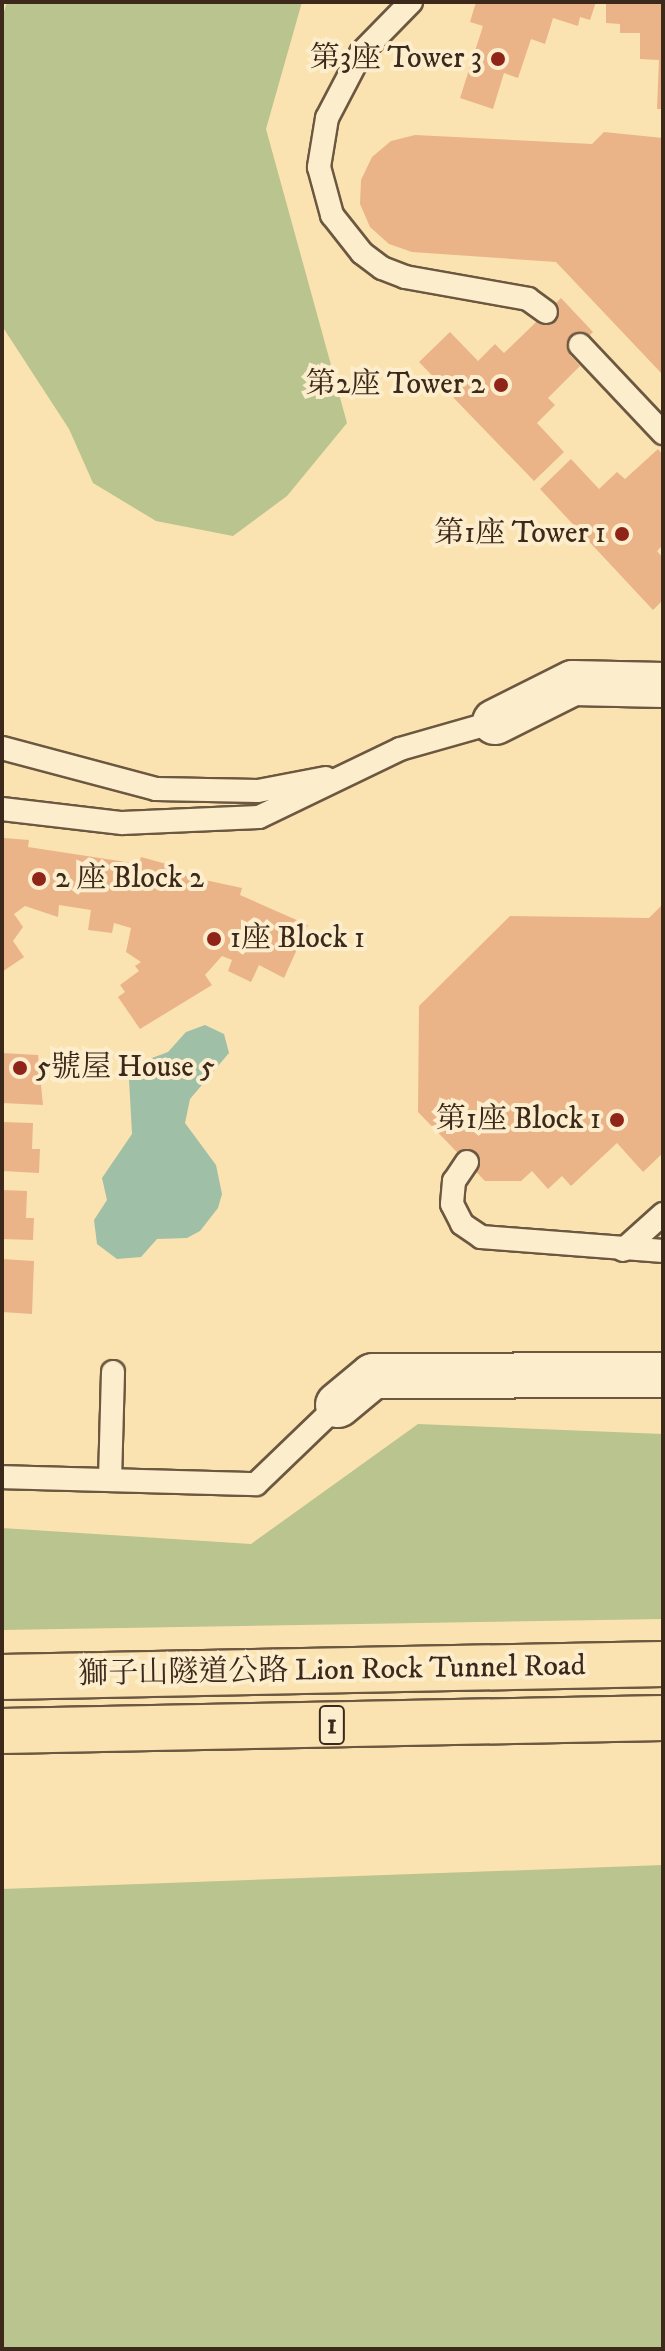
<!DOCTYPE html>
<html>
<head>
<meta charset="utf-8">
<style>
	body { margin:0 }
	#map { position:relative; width:665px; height:2351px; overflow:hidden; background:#fae3b1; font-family:"IM FELL DW Pica","Noto Serif TC",serif }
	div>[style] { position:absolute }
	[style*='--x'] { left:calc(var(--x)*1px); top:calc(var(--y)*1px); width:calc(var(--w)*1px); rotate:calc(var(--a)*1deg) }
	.green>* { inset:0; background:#bac48e }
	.water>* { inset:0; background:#9fbfa6 }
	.building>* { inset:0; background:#eab488 }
	.roads { filter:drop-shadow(2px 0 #6c5841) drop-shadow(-2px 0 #6c5841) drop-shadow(0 2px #6c5841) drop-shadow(0 -2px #6c5841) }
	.lane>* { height:22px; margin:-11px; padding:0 11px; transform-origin:11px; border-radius:11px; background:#fcedcc }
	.street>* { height:44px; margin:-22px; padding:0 22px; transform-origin:22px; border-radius:22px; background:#fcedcc }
	.highway>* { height:44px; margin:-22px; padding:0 22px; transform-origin:22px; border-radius:22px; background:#fae3b1 }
	.dots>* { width:22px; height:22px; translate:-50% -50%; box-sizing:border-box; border:4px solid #fcedcc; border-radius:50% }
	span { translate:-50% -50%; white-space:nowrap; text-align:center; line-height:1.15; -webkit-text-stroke:8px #fcedcc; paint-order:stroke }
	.shield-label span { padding:2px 6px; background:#fcedcc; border:2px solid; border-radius:6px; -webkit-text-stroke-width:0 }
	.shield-label { font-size:28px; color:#3d291c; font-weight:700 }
	.poi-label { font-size:30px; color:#3d291c }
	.right { translate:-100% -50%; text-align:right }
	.left { translate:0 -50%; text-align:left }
	.street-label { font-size:30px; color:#3d291c }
	.frame { position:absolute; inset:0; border:4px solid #3d291c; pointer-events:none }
</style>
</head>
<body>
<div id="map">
	<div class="green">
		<div style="clip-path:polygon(7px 2px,302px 2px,266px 129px,347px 423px,287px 496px,233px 536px,156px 521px,93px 483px,69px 429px,2px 326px,2px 18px)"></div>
		<div style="clip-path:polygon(418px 1424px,663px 1434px,663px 1619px,2px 1630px,2px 1528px,251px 1544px)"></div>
		<div style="clip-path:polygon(663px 1865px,663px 2349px,2px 2349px,2px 1889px)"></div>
	</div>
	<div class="water">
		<div style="clip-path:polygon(205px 1025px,224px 1034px,229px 1053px,190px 1099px,185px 1123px,216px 1165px,222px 1194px,218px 1208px,200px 1231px,187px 1238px,157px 1239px,141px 1257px,117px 1259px,97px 1244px,94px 1220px,107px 1200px,102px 1178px,132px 1134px,129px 1079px,144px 1061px,168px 1052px,186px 1032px)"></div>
	</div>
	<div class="building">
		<div style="clip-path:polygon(476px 2px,596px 2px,590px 20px,580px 17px,578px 26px,553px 18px,545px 44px,531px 39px,518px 78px,504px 73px,493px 109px,460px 98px,483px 26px,470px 22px)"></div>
		<div style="clip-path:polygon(606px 2px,663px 2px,663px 109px,657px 109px,659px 60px,640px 59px,640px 33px,620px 33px,620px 24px,606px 23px)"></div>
		<div style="clip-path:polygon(604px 132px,663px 138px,663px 375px,556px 262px,412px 252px,389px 244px,370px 227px,360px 204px,361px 180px,372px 157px,391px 141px,415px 135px,592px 144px)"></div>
		<div style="clip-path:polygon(561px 298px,593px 332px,570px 355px,580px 366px,548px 398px,555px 405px,537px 423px,564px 452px,534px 481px,419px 362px,450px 332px,478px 361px,495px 344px,504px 353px)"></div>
		<div style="clip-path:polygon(658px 449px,663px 455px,663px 545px,657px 551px,663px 558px,663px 600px,653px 610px,540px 489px,571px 459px,599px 489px,617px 472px,625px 479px)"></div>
		<div style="clip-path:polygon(4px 838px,29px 840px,28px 847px,139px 864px,141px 857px,170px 865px,168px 872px,242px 888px,240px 895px,308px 925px,284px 978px,259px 965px,251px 982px,228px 971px,232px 960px,222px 956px,205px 975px,212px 985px,140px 1029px,118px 997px,125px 992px,120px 985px,139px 971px,135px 966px,141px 962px,126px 952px,131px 928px,114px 923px,112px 933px,88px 930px,91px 910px,59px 905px,58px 917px,25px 906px,14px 914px,23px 927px,13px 941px,24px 957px,2px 972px)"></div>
		<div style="clip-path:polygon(663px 904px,663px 1153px,643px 1172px,617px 1143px,571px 1186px,562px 1176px,548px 1189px,532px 1171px,521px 1181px,485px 1181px,418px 1112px,419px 1006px,510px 916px,649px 918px)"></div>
		<div style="clip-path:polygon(2px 1053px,38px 1055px,43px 1105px,2px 1103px)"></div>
		<div style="clip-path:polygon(2px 1122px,33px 1123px,32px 1149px,40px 1149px,39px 1173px,2px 1171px)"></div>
		<div style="clip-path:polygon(2px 1190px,27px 1191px,26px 1218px,34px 1218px,33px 1240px,2px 1239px)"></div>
		<div style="clip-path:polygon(2px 1259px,34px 1261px,32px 1314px,2px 1312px)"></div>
	</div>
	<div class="roads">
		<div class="lane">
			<div style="--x:411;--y:2;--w:71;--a:134.4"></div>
			<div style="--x:361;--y:53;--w:73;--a:117.6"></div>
			<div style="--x:327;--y:118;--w:50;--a:99.3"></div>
			<div style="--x:319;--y:167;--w:50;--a:74.8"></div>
			<div style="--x:332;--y:215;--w:48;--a:51.7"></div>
			<div style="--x:362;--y:253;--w:25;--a:37"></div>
			<div style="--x:382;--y:268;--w:25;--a:21"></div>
			<div style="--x:405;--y:277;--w:125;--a:10.1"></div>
			<div style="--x:528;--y:299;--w:22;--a:36"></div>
			<div style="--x:580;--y:345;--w:121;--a:46.7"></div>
			<div style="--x:2;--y:748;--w:159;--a:14.9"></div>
			<div style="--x:156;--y:789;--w:102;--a:1.1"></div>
			<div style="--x:258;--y:791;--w:69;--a:-10.8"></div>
			<div style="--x:2;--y:809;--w:121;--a:6.7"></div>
			<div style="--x:122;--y:823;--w:137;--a:-2.5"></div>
			<div style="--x:259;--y:817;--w:157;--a:-25.7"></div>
			<div style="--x:400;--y:749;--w:99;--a:-15.9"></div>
			<div style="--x:467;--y:1162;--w:23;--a:124"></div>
			<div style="--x:454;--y:1181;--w:23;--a:95"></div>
			<div style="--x:452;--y:1204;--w:22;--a:63"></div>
			<div style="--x:462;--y:1224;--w:23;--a:34"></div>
			<div style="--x:481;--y:1237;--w:183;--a:4.4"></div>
			<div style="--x:623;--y:1250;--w:54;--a:-42"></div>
			<div style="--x:2;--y:1477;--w:254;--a:1.6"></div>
			<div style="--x:256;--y:1484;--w:114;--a:-43.9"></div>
			<div style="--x:110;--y:1480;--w:108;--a:-88.4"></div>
		</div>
		<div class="street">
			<div style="--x:495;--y:722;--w:87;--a:-26.6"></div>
			<div style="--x:573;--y:683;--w:90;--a:1.3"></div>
			<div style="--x:338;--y:1405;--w:45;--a:-39.6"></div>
			<div style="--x:373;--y:1376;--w:290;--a:-0.2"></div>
		</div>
		<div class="highway">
			<div style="--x:2;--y:1677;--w:661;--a:-1.13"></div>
			<div style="--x:2;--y:1731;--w:661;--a:-1.13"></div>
		</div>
	</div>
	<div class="dots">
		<div style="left:498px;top:59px;background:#8f2418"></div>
		<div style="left:501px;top:385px;background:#8f2418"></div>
		<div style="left:622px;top:534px;background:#8f2418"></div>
		<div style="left:39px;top:879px;background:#8f2418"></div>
		<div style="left:214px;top:939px;background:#8f2418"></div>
		<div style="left:20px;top:1068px;background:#8f2418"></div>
		<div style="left:617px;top:1120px;background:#8f2418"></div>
	</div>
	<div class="shield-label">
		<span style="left:332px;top:1725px">1</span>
	</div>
	<div class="poi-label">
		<span class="right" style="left:482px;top:59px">第3座 Tower 3</span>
		<span class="right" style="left:485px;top:385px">第2座 Tower 2</span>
		<span class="right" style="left:606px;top:534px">第1座 Tower 1</span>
		<span class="left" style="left:55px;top:879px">2 座 Block 2</span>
		<span class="left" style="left:230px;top:939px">1座 Block 1</span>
		<span class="left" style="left:36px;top:1068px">5號屋 House 5</span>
		<span class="right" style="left:601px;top:1120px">第1座 Block 1</span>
	</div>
	<div class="street-label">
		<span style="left:332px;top:1671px;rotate:-1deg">獅子山隧道公路 Lion Rock Tunnel Road</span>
	</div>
	<div class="frame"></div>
</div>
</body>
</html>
